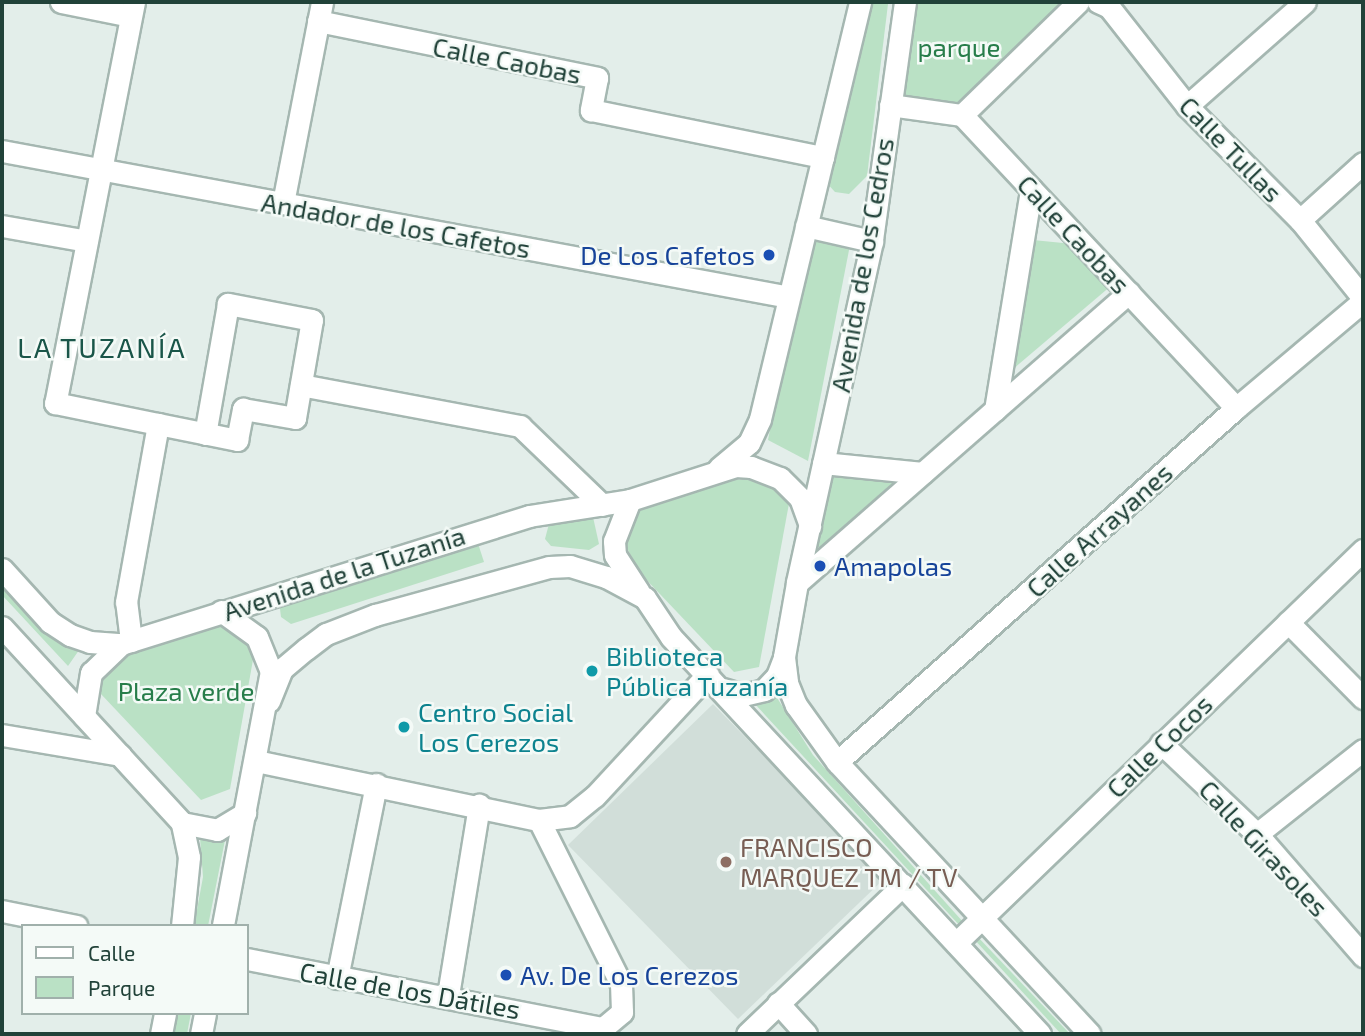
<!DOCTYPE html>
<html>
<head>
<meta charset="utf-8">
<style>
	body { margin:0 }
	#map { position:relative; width:1365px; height:1036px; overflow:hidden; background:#e3eeea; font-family:"Exo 2",sans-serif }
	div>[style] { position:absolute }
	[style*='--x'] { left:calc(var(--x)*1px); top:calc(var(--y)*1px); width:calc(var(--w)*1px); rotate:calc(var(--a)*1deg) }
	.built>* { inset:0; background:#d1ded9 }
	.green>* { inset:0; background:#bae1c5 }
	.roads { filter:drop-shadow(2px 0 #a5b7b1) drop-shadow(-2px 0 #a5b7b1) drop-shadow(0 2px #a5b7b1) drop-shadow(0 -2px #a5b7b1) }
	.minor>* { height:21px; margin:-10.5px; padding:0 10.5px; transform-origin:10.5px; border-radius:10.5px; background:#fff }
	.dots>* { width:19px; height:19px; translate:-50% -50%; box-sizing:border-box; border:4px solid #f4faf7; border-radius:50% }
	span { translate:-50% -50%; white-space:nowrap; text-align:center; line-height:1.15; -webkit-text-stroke:5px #f4faf7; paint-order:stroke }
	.park-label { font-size:26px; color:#277d4a }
	.street-label { font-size:26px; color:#214239 }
	.transit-label { font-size:26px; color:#164399 }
	.right { translate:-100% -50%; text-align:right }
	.left { translate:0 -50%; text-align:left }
	.culture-label { font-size:26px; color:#0d838f }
	.education-label { font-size:26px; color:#785e54 }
	.neighbourhood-label { font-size:28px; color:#1a5649; letter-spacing:2px }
	.frame { position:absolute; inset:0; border:4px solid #214239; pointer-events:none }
	.legend { position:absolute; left:21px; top:924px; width:228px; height:91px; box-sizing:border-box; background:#f4faf7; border:2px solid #a0b0ab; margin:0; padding:9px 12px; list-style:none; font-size:21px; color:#214239 }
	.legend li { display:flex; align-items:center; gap:14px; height:35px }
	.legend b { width:35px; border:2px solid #a0b0ab }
</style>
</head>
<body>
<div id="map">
	<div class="built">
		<div style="clip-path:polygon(713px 704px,884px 879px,738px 1019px,568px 845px)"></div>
	</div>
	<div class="green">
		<div style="clip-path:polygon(866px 2px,888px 4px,867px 176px,849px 194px,835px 192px,825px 181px)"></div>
		<div style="clip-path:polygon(917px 2px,1055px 2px,1067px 6px,964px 105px,904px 98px)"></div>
		<div style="clip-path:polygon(809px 233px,850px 245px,808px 461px,768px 440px)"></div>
		<div style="clip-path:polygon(1033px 240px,1073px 244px,1112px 285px,1012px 370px)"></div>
		<div style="clip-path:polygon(831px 472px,909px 478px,829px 548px,816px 547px)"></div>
		<div style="clip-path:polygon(750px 479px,771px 484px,790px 498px,759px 667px,734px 672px,639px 572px,622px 538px,635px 510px,717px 481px)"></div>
		<div style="clip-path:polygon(593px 517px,599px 544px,589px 550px,551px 546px,545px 539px,550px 520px)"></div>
		<div style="clip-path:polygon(474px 531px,484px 562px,291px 624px,281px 617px,278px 592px)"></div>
		<div style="clip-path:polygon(2px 562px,64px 624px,93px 630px,68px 666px,2px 595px)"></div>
		<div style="clip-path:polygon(221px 611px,257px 637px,230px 789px,201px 800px,100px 693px,95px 667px)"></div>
		<div style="clip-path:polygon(774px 693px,813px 755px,964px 923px,961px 927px,754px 703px)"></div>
		<div style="clip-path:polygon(226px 835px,208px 926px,194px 926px,203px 877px,200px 838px,213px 840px)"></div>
		<div style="clip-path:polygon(976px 935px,1070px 1034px,1061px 1034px,973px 938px)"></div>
		<div style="clip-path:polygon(178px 1013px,191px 1013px,187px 1034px,174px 1034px)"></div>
	</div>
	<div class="roads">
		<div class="minor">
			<div style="--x:61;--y:2;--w:71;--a:11.3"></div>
			<div style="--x:134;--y:2;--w:409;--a:101.1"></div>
			<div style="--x:55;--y:403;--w:105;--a:11.5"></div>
			<div style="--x:158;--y:424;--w:81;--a:11.4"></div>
			<div style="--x:237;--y:440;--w:32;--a:-79"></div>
			<div style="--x:243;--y:409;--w:53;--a:9.8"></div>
			<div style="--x:295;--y:418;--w:99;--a:-80.2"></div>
			<div style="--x:312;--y:320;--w:86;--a:-169.2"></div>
			<div style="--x:228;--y:304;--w:132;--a:100"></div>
			<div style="--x:905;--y:2;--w:241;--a:97.9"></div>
			<div style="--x:872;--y:241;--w:350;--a:102.4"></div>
			<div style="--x:797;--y:583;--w:75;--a:100"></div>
			<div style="--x:784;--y:657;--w:26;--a:83"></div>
			<div style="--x:787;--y:683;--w:24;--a:68"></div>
			<div style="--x:796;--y:705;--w:70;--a:54.3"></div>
			<div style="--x:837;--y:762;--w:371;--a:47.1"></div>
			<div style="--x:1098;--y:2;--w:12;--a:24"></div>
			<div style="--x:1109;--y:7;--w:126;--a:51.8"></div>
			<div style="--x:1187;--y:106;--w:161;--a:45.3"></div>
			<div style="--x:1300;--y:220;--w:100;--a:51.1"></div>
			<div style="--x:318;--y:21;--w:285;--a:11.5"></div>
			<div style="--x:597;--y:78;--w:33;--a:101"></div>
			<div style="--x:591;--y:110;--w:237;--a:11.5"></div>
			<div style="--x:890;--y:105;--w:73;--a:7.9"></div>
			<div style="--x:962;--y:115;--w:401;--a:46.9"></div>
			<div style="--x:1187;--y:106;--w:157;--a:-41.4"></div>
			<div style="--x:962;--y:115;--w:162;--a:-44.2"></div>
			<div style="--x:2;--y:151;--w:800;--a:10.51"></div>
			<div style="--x:283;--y:203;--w:205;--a:-79"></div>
			<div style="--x:1300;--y:220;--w:85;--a:-42.1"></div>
			<div style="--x:2;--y:226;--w:86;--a:10"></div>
			<div style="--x:806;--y:226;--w:68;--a:12.8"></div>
			<div style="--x:301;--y:385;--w:223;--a:10.6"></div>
			<div style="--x:520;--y:426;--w:114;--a:43.9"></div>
			<div style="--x:995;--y:410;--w:224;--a:-80.7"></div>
			<div style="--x:823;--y:463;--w:100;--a:5.7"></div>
			<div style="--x:719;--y:468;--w:39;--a:-40"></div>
			<div style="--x:749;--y:443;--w:26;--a:-65"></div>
			<div style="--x:760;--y:419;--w:429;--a:-76.5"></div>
			<div style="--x:630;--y:500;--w:44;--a:111.3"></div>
			<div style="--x:614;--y:541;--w:14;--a:86"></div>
			<div style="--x:615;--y:555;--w:44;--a:57"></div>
			<div style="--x:2;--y:569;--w:72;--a:47.8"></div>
			<div style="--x:50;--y:622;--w:24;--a:33"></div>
			<div style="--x:70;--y:635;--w:21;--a:19"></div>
			<div style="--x:90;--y:642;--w:31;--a:4"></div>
			<div style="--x:121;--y:644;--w:428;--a:-17.4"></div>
			<div style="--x:529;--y:516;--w:102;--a:-9"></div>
			<div style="--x:630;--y:500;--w:111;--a:-17.8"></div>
			<div style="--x:736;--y:466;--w:15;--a:4"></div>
			<div style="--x:751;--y:467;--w:31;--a:21"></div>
			<div style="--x:780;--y:478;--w:28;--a:45"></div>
			<div style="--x:800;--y:498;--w:30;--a:70"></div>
			<div style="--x:797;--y:583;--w:441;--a:-41.2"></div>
			<div style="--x:221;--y:611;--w:44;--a:35.8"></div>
			<div style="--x:257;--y:637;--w:37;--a:68"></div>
			<div style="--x:271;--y:671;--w:259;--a:100.7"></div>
			<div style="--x:1288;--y:622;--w:107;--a:45.4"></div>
			<div style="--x:2;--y:627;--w:266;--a:47.4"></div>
			<div style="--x:182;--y:823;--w:36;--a:11"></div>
			<div style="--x:217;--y:830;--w:33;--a:-31"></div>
			<div style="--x:131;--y:641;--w:39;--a:-97"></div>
			<div style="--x:126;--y:602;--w:181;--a:-79.8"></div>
			<div style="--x:723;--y:689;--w:21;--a:17"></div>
			<div style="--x:743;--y:695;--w:22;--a:-13"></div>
			<div style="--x:764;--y:690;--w:19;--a:-47"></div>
			<div style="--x:777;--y:676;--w:19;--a:-69"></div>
			<div style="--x:269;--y:701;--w:35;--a:-68"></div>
			<div style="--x:282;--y:669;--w:31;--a:-40"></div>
			<div style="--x:306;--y:649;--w:25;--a:-37"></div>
			<div style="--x:326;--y:634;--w:53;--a:-21.2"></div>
			<div style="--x:375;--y:615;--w:180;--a:-15.4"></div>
			<div style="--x:549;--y:567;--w:21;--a:-3"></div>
			<div style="--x:570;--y:566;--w:38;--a:17"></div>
			<div style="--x:606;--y:577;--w:44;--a:28.3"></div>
			<div style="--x:645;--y:598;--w:47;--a:56.3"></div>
			<div style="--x:671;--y:637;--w:542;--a:47.09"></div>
			<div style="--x:84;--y:716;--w:44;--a:-80.8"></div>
			<div style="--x:91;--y:673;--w:42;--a:-44"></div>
			<div style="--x:2;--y:735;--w:120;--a:9.6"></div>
			<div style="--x:1161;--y:743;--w:132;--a:43.5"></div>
			<div style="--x:1257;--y:834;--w:162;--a:49"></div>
			<div style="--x:256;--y:761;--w:289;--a:11.8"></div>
			<div style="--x:539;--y:820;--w:31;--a:-7"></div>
			<div style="--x:570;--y:816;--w:32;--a:-39"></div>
			<div style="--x:595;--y:796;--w:166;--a:-47.2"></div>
			<div style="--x:837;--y:762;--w:533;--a:-41.58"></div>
			<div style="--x:1236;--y:408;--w:166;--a:-40.1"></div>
			<div style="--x:1257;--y:834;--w:135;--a:-38.4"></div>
			<div style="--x:2;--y:911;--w:76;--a:11.3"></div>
			<div style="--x:182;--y:926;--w:69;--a:-84.2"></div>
			<div style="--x:189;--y:857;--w:35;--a:-102"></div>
			<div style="--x:956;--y:943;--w:566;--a:-44"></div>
			<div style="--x:247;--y:959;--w:363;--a:11"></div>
			<div style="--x:603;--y:1028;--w:25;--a:-40"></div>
			<div style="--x:622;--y:1012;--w:28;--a:-92"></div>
			<div style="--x:621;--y:984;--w:183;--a:-116.6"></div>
			<div style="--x:337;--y:978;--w:198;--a:-78.6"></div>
			<div style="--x:448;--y:995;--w:193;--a:-80.7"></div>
			<div style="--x:778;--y:1003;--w:42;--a:47.9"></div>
			<div style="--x:161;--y:1034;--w:21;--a:-79"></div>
			<div style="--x:201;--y:1034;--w:21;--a:-79"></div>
			<div style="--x:747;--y:1034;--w:216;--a:-43.7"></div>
		</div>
	</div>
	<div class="dots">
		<div style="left:769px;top:255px;background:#1a4fb4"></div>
		<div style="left:820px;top:566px;background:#1a4fb4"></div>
		<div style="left:592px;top:671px;background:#0f9aa8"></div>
		<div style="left:404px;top:727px;background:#0f9aa8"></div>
		<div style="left:726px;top:862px;background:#8d6e63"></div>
		<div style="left:506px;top:975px;background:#1a4fb4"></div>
	</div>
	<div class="park-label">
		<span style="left:959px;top:47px">parque</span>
		<span style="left:186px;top:691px">Plaza verde</span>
	</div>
	<div class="street-label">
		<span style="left:507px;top:60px;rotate:11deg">Calle Caobas</span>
		<span style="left:1231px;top:149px;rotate:46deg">Calle Tullas</span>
		<span style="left:396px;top:225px;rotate:10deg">Andador de los Cafetos</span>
		<span style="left:1074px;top:234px;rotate:47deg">Calle Caobas</span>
		<span style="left:862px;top:265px;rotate:-80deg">Avenida de los Cedros</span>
		<span style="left:1099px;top:530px;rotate:-42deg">Calle Arrayanes</span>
		<span style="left:344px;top:573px;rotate:-18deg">Avenida de la Tuzanía</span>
		<span style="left:1159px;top:746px;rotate:-44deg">Calle Cocos</span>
		<span style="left:1264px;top:848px;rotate:47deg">Calle Girasoles</span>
		<span style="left:410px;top:990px;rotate:10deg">Calle de los Dátiles</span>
	</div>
	<div class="transit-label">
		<span class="right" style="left:755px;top:255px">De Los Cafetos</span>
		<span class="left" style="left:834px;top:566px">Amapolas</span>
		<span class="left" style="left:520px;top:975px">Av. De Los Cerezos</span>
	</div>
	<div class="culture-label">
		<span class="left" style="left:606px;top:671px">Biblioteca<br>Pública Tuzanía</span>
		<span class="left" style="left:418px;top:727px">Centro Social<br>Los Cerezos</span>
	</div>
	<div class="education-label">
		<span class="left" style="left:740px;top:862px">FRANCISCO<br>MARQUEZ TM / TV</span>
	</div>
	<div class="neighbourhood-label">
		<span style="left:102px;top:347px">LA TUZANÍA</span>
	</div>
	<div class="frame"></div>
	<ul class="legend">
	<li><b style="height:9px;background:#fff"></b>Calle</li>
	<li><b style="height:19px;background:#bae1c5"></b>Parque</li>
	</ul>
</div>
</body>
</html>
